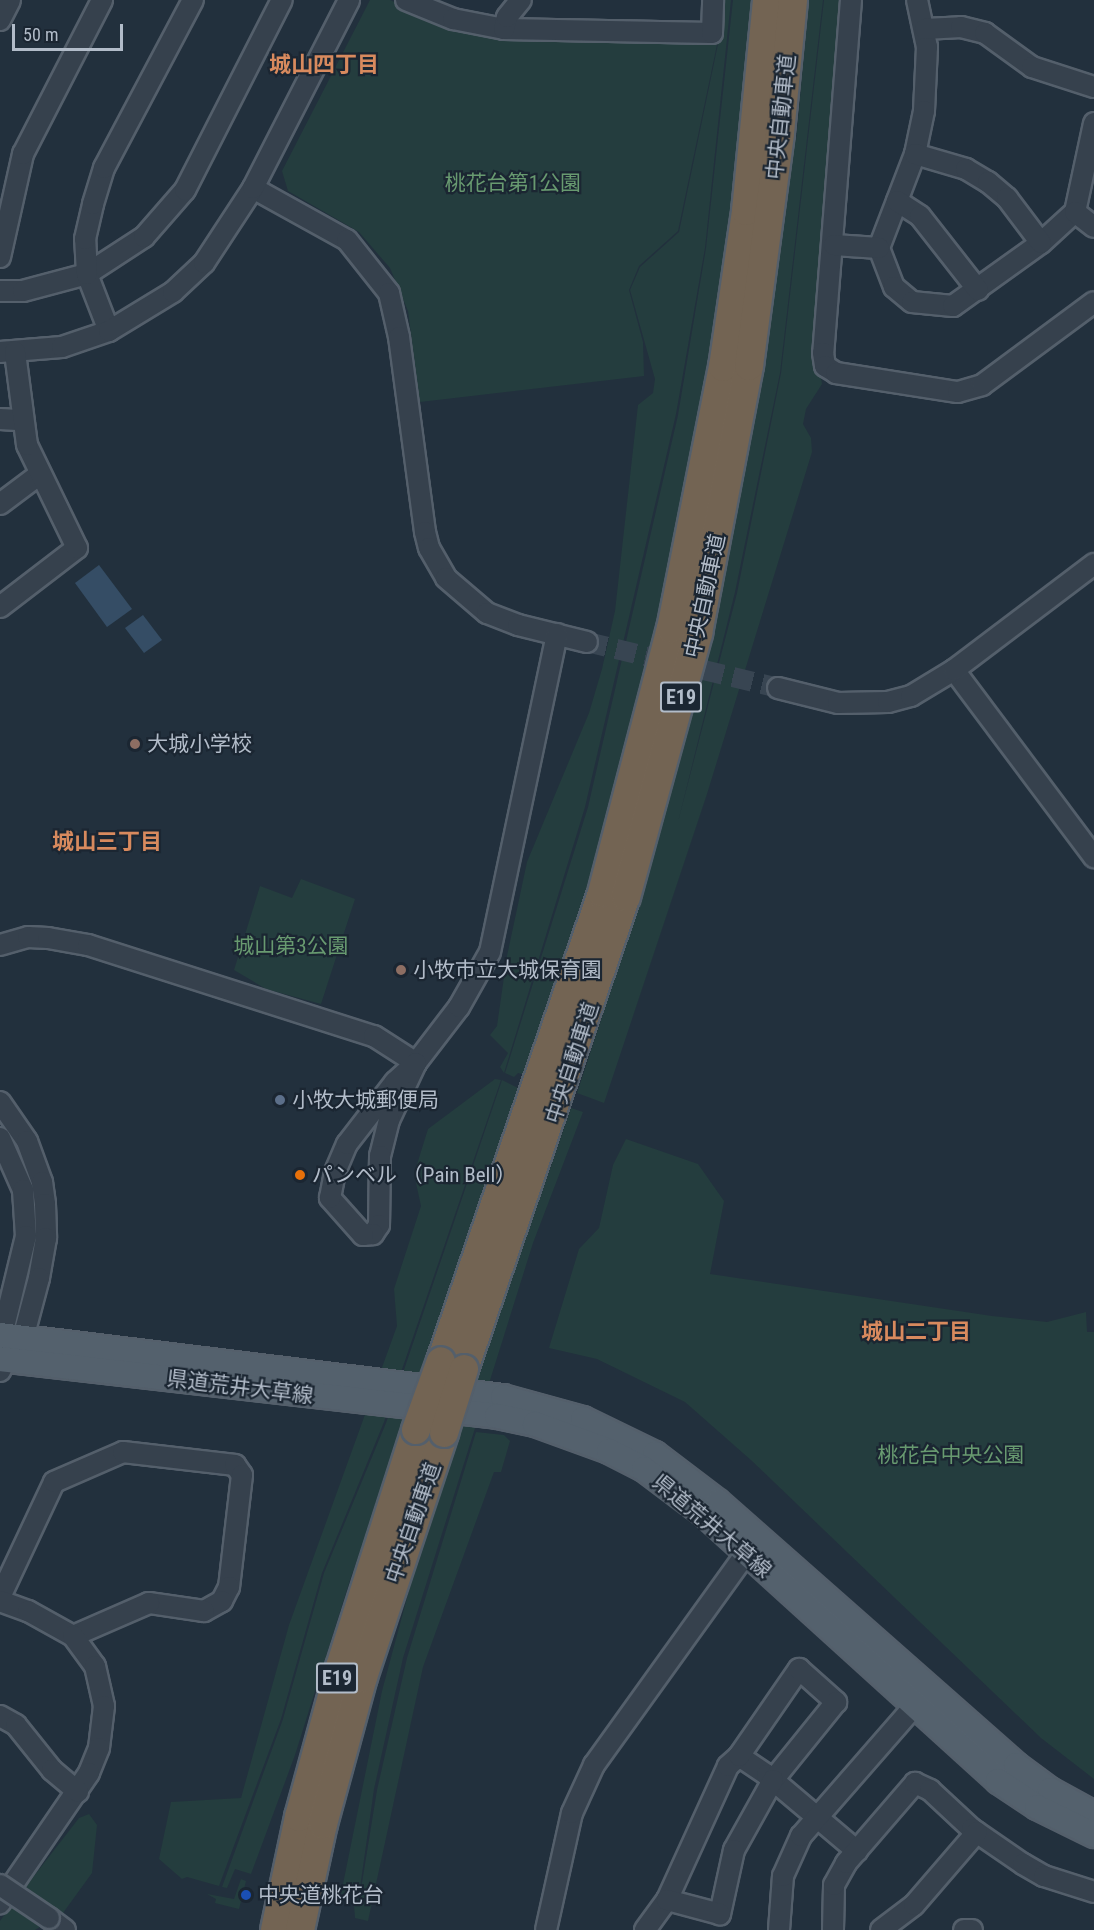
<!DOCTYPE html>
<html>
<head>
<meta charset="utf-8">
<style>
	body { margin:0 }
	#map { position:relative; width:1094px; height:1930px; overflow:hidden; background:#22303d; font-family:"Roboto Condensed","Noto Sans JP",sans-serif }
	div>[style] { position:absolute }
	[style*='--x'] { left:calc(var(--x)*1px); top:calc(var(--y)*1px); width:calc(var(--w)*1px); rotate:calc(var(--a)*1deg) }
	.green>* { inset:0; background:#243d3e }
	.water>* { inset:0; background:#354d65 }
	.minor-tunnel>* { height:20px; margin-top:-10px; transform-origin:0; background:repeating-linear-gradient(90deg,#384552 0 20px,transparent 0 30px) }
	.roads { filter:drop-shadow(2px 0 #545f6b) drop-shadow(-2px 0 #545f6b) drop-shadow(0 2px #545f6b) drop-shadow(0 -2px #545f6b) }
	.minor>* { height:20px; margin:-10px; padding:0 10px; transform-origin:10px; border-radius:10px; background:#36414d }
	.major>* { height:24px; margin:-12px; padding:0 12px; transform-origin:12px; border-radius:12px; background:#54616d }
	.highway>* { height:28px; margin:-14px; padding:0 14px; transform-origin:14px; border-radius:14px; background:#736453 }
	.bridges { filter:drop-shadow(2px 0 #545f6b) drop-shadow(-2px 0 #545f6b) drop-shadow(0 2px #545f6b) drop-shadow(0 -2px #545f6b) }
	.minor-bridge>* { height:20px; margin:-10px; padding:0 10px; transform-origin:10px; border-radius:10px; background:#36414d }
	.highway-bridge>* { height:28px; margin:-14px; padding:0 14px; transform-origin:14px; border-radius:14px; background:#736453 }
	.dots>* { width:16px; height:16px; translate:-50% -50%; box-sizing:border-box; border:3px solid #1b2632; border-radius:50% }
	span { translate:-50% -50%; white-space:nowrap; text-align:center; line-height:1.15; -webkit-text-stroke:4.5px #1b2632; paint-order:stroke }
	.shield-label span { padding:2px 4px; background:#1b2632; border:2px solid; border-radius:4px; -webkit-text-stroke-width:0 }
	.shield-label { font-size:20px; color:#b2bcc9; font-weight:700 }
	.street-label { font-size:21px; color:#b2bcc9 }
	.park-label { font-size:21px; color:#689a70 }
	.poi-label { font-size:21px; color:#b2bcc9 }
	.left { translate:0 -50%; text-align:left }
	.neighbourhood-label { font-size:22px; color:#d88a5e; font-weight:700 }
	.scale { position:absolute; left:12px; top:24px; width:111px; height:27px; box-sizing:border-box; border:3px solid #b2bcc9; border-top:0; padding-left:8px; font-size:18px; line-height:21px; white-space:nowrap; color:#b2bcc9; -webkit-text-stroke:4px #1b2632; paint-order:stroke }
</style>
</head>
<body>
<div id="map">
	<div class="green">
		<div style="clip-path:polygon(370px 0,390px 0,438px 22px,718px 40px,678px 231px,639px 266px,629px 290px,643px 342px,644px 376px,420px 402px,408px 311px,390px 268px,359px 232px,288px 191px,282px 171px)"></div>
		<div style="clip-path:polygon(720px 0,731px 0,705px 248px,676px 414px,585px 807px,504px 1073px,500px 1067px,508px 1053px,490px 1035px,497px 1026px,507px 956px,527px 862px,589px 713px,602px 669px,615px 611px,638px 405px,653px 393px,655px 379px,630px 290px,640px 267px,679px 232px,719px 39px)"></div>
		<div style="clip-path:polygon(733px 0,755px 0,744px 130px,710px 380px,673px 575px,633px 738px,529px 1076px,518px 1073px,514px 1077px,505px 1073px,588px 807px,678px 415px,706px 248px)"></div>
		<div style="clip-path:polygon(809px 0,823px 0,780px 373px,735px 592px,678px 822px,737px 593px,781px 373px,824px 0,844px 0,818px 359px,822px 384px,806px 409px,803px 424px,811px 438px,812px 452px,707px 794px,604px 1103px,577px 1093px,624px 950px,688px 729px,709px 641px,793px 141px,796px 141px)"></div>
		<div style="clip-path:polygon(301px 879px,355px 899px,321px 1004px,266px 989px,234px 970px,260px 886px,292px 898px)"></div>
		<div style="clip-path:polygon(495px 1079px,501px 1080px,384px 1422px,322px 1573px,281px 1719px,219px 1886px,187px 1877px,182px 1879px,159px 1859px,171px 1802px,241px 1798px,289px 1625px,397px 1326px,394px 1289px,421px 1206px,414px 1174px,428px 1129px)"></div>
		<div style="clip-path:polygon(502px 1080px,524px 1091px,350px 1580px,295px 1755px,251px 1874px,235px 1869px,227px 1888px,222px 1887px,283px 1719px,324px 1573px,386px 1423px)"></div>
		<div style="clip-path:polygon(571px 1108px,583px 1112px,533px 1243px,403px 1658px,374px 1789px,359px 1895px,341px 1894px,382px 1691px,414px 1572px,450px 1457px)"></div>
		<div style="clip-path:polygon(626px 1139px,698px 1164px,724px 1201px,710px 1274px,992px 1316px,1047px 1322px,1086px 1312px,1087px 1332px,1094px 1332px,1094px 1779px,1041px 1738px,752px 1461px,685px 1402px,597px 1359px,549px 1348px,579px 1249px,599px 1228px,613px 1165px)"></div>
		<div style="clip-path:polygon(476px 1432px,504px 1435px,510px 1441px,501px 1472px,494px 1472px,423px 1667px,368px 1921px,355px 1918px,354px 1905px,360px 1895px,377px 1790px,407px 1658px)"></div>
		<div style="clip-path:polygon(89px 1814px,97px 1825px,92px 1873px,63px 1913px,35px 1930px,0 1930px,0 1921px,10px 1907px,79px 1818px)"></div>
		<div style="clip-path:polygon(241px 1879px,246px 1881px,239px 1909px,215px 1903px,216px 1899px,207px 1894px,234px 1899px)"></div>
	</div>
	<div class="water">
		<div style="clip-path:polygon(99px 565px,132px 609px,107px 627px,75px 583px)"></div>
		<div style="clip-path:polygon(143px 615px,162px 640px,144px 653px,125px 628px)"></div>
	</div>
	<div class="minor-tunnel">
		<div style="--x:587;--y:642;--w:196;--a:13.5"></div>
	</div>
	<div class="roads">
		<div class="minor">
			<div style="--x:406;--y:0;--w:51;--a:22"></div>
			<div style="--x:453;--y:19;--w:52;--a:11.1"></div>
			<div style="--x:504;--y:29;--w:208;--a:1.1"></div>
			<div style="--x:712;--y:33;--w:33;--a:-88"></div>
			<div style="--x:851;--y:0;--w:354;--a:94.5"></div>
			<div style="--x:823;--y:353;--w:13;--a:81"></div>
			<div style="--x:825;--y:366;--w:13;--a:32"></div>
			<div style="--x:836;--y:373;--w:123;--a:8.9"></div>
			<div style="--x:958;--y:392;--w:25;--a:-16"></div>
			<div style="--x:982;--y:385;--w:139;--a:-36.5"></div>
			<div style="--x:917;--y:0;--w:48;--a:78"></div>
			<div style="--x:927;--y:47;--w:64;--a:92.7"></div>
			<div style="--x:924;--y:111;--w:44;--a:101.8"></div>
			<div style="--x:915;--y:154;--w:101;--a:111"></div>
			<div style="--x:879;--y:248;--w:42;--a:69"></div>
			<div style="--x:894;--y:287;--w:23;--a:40"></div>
			<div style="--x:912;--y:302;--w:41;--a:5.6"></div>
			<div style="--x:953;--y:306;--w:108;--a:-35.6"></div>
			<div style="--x:1041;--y:243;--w:46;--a:-42.4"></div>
			<div style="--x:1075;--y:212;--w:91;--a:-77.9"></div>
			<div style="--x:0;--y:20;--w:22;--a:-63"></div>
			<div style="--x:504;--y:29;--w:12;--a:-76"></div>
			<div style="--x:507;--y:17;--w:22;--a:-51"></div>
			<div style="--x:925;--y:29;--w:36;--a:-3"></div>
			<div style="--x:961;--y:27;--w:25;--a:14"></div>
			<div style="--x:985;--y:33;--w:58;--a:35.9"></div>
			<div style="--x:1032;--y:67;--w:65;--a:17.9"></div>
			<div style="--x:915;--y:154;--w:53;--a:16.4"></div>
			<div style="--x:966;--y:169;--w:26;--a:31"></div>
			<div style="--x:988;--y:182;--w:25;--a:40"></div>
			<div style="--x:1007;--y:198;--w:56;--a:52.9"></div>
			<div style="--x:253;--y:188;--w:107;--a:29"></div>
			<div style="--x:347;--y:240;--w:68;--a:51.6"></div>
			<div style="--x:389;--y:293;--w:45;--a:77.2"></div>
			<div style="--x:399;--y:337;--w:197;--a:82.4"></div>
			<div style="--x:425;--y:532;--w:16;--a:76"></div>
			<div style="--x:429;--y:548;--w:34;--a:60"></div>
			<div style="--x:446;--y:578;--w:54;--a:40.5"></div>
			<div style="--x:487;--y:613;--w:33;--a:21"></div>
			<div style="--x:518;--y:625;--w:71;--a:13.8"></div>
			<div style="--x:897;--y:201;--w:27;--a:33"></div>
			<div style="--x:920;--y:216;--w:94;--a:51.9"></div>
			<div style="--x:1075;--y:212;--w:24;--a:38"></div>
			<div style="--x:834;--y:245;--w:45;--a:3.8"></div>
			<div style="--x:0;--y:257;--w:106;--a:-77.4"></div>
			<div style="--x:23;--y:154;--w:173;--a:-62.8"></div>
			<div style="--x:0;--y:291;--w:23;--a:0"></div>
			<div style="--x:23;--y:291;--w:66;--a:-14.9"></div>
			<div style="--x:87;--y:274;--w:68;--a:-33"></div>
			<div style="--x:144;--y:237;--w:62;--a:-48.9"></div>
			<div style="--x:185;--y:190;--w:213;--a:-63"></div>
			<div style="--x:109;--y:331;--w:61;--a:-111.1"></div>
			<div style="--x:87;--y:274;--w:35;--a:-93"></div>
			<div style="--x:85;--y:239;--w:36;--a:-77"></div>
			<div style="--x:93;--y:204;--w:38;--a:-73"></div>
			<div style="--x:104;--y:168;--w:190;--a:-62.1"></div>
			<div style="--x:0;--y:352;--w:62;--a:-4.6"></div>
			<div style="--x:62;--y:347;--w:50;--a:-18.8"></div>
			<div style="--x:109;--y:331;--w:75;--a:-31.4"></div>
			<div style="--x:173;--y:292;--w:42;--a:-43.1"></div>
			<div style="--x:204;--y:263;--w:90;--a:-56.8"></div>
			<div style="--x:253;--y:188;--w:211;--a:-62.9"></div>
			<div style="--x:0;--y:419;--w:22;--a:3"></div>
			<div style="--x:0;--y:504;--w:50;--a:-36.9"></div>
			<div style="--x:0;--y:607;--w:97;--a:-37.5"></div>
			<div style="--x:77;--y:548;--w:114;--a:-115.9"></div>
			<div style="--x:27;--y:445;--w:94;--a:-97.4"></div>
			<div style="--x:954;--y:670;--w:234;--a:53.2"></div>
			<div style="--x:778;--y:688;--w:62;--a:14"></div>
			<div style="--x:838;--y:703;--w:50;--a:-1.1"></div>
			<div style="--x:888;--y:702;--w:24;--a:-15"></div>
			<div style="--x:911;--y:696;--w:50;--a:-31.2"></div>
			<div style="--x:954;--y:670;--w:176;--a:-37.1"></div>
			<div style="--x:0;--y:945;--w:29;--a:-16"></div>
			<div style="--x:28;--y:937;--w:20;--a:3"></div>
			<div style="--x:48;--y:938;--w:41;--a:9.9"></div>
			<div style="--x:88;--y:945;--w:300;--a:17.7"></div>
			<div style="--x:374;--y:1036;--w:50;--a:32.7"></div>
			<div style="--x:416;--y:1063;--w:71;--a:-52.5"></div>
			<div style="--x:459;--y:1007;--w:63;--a:-60.6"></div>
			<div style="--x:490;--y:952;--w:325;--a:-78.1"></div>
			<div style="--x:416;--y:1063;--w:63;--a:115.3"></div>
			<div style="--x:389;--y:1120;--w:37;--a:104"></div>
			<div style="--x:380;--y:1156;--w:69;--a:90.8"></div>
			<div style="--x:379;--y:1225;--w:11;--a:124"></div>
			<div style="--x:373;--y:1234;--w:10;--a:174"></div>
			<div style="--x:363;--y:1235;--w:50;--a:-131.7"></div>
			<div style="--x:330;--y:1198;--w:26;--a:-79"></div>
			<div style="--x:335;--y:1172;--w:30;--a:-67"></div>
			<div style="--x:347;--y:1144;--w:78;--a:-52.3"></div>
			<div style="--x:395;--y:1082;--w:28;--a:-42"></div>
			<div style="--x:0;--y:1102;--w:47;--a:55.3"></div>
			<div style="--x:27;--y:1141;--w:44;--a:69.9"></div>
			<div style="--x:42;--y:1182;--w:22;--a:82"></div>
			<div style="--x:45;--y:1204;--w:34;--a:88"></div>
			<div style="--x:46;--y:1238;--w:41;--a:99.9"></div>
			<div style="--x:39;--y:1278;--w:62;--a:104.9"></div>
			<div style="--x:23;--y:1338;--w:15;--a:132"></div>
			<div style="--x:0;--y:1138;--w:57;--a:66.1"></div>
			<div style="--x:23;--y:1190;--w:46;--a:86.3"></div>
			<div style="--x:26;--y:1236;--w:102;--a:103.6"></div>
			<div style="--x:2;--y:1335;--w:25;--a:83"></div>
			<div style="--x:5;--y:1360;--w:12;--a:114"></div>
			<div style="--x:0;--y:1597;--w:127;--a:-64.8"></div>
			<div style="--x:54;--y:1482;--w:75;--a:-23.5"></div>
			<div style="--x:123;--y:1452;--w:113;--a:6.6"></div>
			<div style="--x:235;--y:1465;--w:12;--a:55"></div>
			<div style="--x:242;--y:1475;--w:113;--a:96.6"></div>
			<div style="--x:229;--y:1587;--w:16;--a:117"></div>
			<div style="--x:222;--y:1601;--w:21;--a:151"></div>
			<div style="--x:204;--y:1611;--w:56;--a:-171.7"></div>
			<div style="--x:149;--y:1603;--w:83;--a:156.5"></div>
			<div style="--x:0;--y:1601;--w:30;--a:20"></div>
			<div style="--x:28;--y:1611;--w:51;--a:29.1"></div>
			<div style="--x:73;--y:1636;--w:37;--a:54"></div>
			<div style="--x:95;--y:1666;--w:41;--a:77.3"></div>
			<div style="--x:104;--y:1706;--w:42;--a:96.8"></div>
			<div style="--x:99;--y:1748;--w:27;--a:112"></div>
			<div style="--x:89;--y:1773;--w:158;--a:124.4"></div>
			<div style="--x:0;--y:1716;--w:18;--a:29"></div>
			<div style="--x:16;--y:1725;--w:58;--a:51.3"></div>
			<div style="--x:52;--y:1770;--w:34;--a:40"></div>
			<div style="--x:739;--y:1756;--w:34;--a:34"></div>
			<div style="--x:767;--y:1775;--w:118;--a:40.2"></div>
			<div style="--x:49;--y:1918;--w:20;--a:37"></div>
			<div style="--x:546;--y:1930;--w:120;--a:-77.5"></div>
			<div style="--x:572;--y:1813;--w:53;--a:-65.4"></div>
			<div style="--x:594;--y:1765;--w:262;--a:-54.3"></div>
			<div style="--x:645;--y:1930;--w:37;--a:-54"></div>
			<div style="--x:667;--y:1900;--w:147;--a:-65.5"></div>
			<div style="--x:728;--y:1766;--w:15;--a:-42"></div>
			<div style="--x:739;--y:1756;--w:106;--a:-55.4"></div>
			<div style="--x:799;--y:1669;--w:50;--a:41.7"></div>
			<div style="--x:836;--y:1702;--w:100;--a:128.9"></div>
			<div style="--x:773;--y:1780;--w:80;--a:119.1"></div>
			<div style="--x:734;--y:1850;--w:66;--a:102.3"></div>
			<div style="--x:720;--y:1914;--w:55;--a:-165.2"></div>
			<div style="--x:779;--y:1930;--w:54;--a:-85.8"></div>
			<div style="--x:783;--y:1876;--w:44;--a:-65.8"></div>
			<div style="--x:801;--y:1836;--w:186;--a:-48.9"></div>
			<div style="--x:833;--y:1930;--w:45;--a:-88.7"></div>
			<div style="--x:834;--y:1885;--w:25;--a:-61"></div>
			<div style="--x:846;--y:1863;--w:106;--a:-49.2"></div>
			<div style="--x:915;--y:1783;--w:17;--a:25"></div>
			<div style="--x:930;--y:1790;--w:57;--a:42.9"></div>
			<div style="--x:972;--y:1829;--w:62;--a:34.5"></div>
			<div style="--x:1023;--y:1864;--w:24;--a:30"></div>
			<div style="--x:1044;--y:1876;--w:52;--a:17.7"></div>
			<div style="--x:881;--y:1930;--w:41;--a:-37.1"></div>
			<div style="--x:914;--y:1905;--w:96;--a:-49.2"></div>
			<div style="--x:964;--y:1930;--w:8;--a:0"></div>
		</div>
		<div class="major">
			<div style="--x:0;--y:1335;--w:507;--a:7.03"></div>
			<div style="--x:503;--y:1397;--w:83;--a:15.4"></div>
			<div style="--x:583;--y:1419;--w:80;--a:25.9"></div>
			<div style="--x:655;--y:1454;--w:79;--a:37.3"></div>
			<div style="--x:718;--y:1502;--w:397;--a:41.4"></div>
			<div style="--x:1016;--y:1765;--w:42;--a:36.3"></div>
			<div style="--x:1050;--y:1790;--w:50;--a:28.6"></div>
			<div style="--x:0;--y:1359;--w:500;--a:6.54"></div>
			<div style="--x:497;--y:1416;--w:39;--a:12"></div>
			<div style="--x:535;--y:1424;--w:79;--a:20"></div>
			<div style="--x:609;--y:1451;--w:39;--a:27"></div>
			<div style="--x:644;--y:1469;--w:76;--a:37"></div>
			<div style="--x:705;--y:1515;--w:396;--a:42.2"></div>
			<div style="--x:998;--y:1781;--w:47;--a:33.7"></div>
			<div style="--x:1037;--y:1807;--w:64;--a:26.2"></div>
		</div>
		<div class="highway">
			<div style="--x:441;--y:1361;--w:495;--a:-71"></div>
			<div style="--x:602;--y:893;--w:273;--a:-75.4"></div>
			<div style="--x:671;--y:629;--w:267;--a:-78.8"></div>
			<div style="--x:723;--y:367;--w:158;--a:-81.6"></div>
			<div style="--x:746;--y:211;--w:212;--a:-84.3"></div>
			<div style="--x:464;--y:1369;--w:499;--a:-71.1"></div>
			<div style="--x:626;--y:897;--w:274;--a:-74.7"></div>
			<div style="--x:698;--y:633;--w:272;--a:-79.2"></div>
			<div style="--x:749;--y:366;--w:235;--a:-82.4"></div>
			<div style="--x:780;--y:133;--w:134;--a:-84.4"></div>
			<div style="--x:275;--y:1930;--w:116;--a:-78"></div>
			<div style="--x:299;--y:1817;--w:156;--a:-74.7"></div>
			<div style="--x:340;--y:1667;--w:249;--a:-72.2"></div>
			<div style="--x:300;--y:1930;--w:108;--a:-77.8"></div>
			<div style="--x:323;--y:1824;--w:152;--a:-74.8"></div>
			<div style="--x:363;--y:1677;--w:257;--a:-71.6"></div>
		</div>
	</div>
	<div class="bridges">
		<div class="minor-bridge">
			<div style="--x:0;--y:1885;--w:59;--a:34"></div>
		</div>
		<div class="highway-bridge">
			<div style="--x:416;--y:1430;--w:73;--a:-70.1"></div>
			<div style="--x:444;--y:1433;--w:67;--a:-72.6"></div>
		</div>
	</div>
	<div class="dots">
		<div style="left:135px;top:744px;background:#8d6e63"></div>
		<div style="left:401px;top:970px;background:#8d6e63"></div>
		<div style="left:280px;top:1100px;background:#5c6f8a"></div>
		<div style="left:300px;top:1175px;background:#e8710a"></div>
		<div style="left:246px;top:1895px;background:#1a4fb4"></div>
	</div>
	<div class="shield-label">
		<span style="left:681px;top:697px">E19</span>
		<span style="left:337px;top:1678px">E19</span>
	</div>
	<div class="street-label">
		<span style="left:781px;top:117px;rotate:-84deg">中央自動車道</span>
		<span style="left:705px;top:596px;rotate:-78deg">中央自動車道</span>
		<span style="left:572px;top:1063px;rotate:-72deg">中央自動車道</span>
		<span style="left:240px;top:1387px;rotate:7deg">県道荒井大草線</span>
		<span style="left:413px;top:1523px;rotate:-71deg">中央自動車道</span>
		<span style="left:712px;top:1526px;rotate:40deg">県道荒井大草線</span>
	</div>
	<div class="park-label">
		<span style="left:513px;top:183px">桃花台第1公園</span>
		<span style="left:291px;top:946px">城山第3公園</span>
		<span style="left:951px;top:1455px">桃花台中央公園</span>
	</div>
	<div class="poi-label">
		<span class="left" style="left:147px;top:744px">大城小学校</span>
		<span class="left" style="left:413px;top:970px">小牧市立大城保育園</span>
		<span class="left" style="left:292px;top:1100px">小牧大城郵便局</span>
		<span class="left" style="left:312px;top:1175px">パンベル （Pain Bell）</span>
		<span class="left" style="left:258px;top:1895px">中央道桃花台</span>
	</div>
	<div class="neighbourhood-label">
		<span style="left:324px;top:65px">城山四丁目</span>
		<span style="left:107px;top:842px">城山三丁目</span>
		<span style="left:916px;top:1332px">城山二丁目</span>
	</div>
	<div class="scale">50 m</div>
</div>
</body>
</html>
